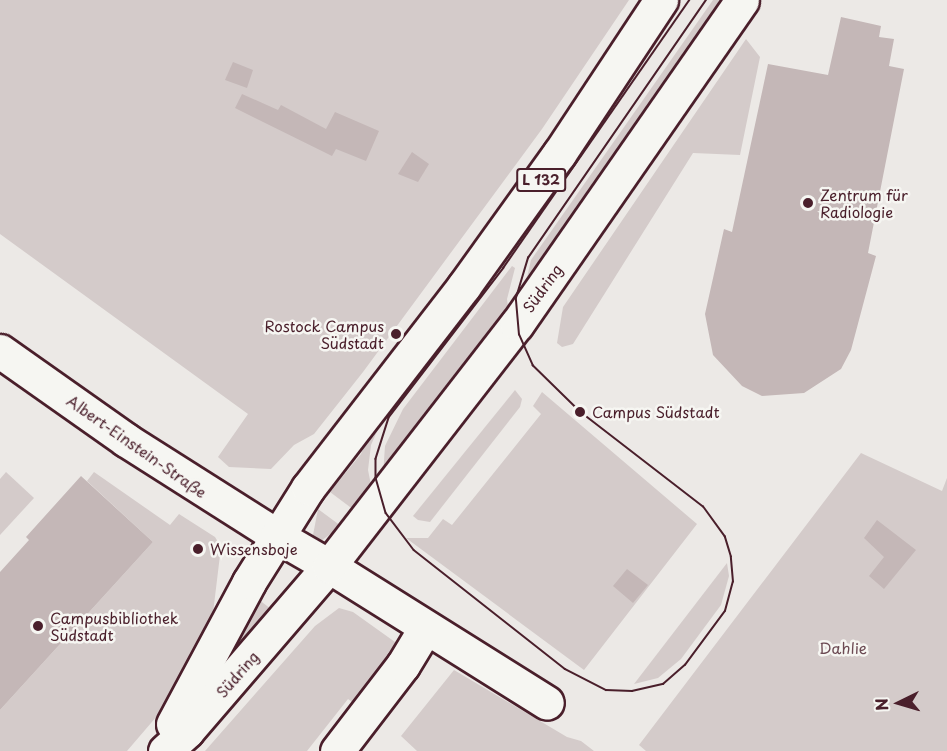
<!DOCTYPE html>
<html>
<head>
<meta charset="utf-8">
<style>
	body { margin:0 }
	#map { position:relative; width:947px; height:751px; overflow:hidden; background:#ece9e6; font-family:"Playpen Sans",sans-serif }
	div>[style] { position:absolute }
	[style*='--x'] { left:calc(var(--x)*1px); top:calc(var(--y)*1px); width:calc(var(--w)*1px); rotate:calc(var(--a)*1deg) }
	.green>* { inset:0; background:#d4cbca }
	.building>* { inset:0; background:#c4b7b7 }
	.roads { filter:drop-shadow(2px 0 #4a1f2b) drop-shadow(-2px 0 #4a1f2b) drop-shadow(0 2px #4a1f2b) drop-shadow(0 -2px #4a1f2b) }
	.minor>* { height:33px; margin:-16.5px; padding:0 16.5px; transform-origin:16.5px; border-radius:16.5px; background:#f6f6f2 }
	.major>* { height:33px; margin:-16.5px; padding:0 16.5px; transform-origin:16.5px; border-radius:16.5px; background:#f6f6f2 }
	.tram>* { height:1.5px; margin:-0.75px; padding:0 0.75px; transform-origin:0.75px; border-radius:0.75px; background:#4a1f2b }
	.dots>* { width:16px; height:16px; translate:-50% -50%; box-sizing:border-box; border:3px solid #f6f6f2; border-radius:50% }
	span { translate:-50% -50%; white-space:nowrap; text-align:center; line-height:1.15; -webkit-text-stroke:5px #f6f6f2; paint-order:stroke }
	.shield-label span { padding:2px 4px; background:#f6f6f2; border:2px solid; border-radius:4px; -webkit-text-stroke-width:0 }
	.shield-label { font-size:14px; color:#4a1f2b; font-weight:700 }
	.poi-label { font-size:15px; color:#4a1f2b }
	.left { translate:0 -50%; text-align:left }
	.right { translate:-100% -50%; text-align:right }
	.street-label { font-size:15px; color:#4a1f2b }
	.park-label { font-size:15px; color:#6c4a53 }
	.north { position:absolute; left:869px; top:673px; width:60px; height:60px; -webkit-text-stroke:4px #f6f6f2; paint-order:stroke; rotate:265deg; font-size:16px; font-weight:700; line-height:24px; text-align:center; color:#4a1f2b }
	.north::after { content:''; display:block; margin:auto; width:21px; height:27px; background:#4a1f2b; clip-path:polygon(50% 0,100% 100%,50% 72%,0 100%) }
</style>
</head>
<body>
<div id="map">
	<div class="green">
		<div style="clip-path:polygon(0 0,629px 0,542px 129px,363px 372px,314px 434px,294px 445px,271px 469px,229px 467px,218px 457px,248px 414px,0 234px)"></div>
		<div style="clip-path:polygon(713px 0,726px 0,523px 295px,531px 260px)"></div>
		<div style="clip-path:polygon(746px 39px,760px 57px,740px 155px,693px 153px,573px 344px,562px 347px,557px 343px,563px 307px)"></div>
		<div style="clip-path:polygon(512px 266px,515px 268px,507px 299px,509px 315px,383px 475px,385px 446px,403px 409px)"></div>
		<div style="clip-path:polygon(515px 390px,522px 399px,520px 407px,430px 522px,418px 520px,413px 516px)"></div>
		<div style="clip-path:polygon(542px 392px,697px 524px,584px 670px,406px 538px,428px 538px,443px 519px,452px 525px,541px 414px,533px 406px)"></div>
		<div style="clip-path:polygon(389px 404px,371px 445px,368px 470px,372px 490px,354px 510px,330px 492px,361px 454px,371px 429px)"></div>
		<div style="clip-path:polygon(861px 453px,942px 491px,947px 478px,947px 751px,646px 751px,639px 745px)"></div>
		<div style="clip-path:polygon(6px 472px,34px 498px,0 535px,0 479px)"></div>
		<div style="clip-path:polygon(94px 472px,170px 525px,179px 514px,215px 537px,221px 547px,213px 613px,205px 635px,163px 709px,127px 751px,0 751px,0 710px,153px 542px,87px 481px)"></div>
		<div style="clip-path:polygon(318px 509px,341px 526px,321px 541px,313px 535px)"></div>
		<div style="clip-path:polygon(727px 563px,729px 576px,721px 605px,681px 659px,658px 678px,634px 684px)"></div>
		<div style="clip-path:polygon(254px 596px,271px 609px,217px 672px)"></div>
		<div style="clip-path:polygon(339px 608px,353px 612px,395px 642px,396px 659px,363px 710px,348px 699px,307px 751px,205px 751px,315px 626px)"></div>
		<div style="clip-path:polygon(454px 670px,567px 737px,581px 741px,594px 751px,417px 751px,401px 736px)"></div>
	</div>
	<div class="building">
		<div style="clip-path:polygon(841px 17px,881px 26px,879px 37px,894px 39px,889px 66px,904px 69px,868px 253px,876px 256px,851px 350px,841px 369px,804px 393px,762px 396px,742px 386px,713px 355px,705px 314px,724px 229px,732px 232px,768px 64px,828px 75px)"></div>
		<div style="clip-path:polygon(233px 62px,253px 70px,247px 88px,225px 80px)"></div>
		<div style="clip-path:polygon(242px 94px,278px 110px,281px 105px,326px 129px,335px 112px,379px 131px,366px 161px,336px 149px,332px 156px,235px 108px)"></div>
		<div style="clip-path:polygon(412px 152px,429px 164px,418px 182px,398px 174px)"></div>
		<div style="clip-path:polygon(81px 476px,153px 542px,0 710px,0 572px,29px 540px,26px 537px)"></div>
		<div style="clip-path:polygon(877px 520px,916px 550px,884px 589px,869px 576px,884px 557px,864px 538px)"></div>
		<div style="clip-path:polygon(627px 569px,648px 585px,633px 603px,613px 586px)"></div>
	</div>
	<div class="roads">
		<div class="minor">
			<div style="--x:0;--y:351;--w:154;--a:35.2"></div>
			<div style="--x:126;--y:440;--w:179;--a:32.4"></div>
			<div style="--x:329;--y:566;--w:257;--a:32.1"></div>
			<div style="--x:337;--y:751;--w:108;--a:-52.5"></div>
			<div style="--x:403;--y:665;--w:44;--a:-58.8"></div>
		</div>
		<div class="major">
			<div style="--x:277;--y:536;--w:60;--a:30"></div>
			<div style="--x:173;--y:724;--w:161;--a:-61.8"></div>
			<div style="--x:249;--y:582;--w:111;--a:-57.9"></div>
			<div style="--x:308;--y:488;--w:255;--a:-52.3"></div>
			<div style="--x:464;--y:286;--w:163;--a:-54.3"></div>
			<div style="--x:559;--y:154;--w:185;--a:-56.5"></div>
			<div style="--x:165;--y:751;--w:30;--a:-42"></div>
			<div style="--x:187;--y:731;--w:218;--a:-49.3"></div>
			<div style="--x:329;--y:566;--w:306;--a:-52.2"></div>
			<div style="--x:517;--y:324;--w:394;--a:-55.2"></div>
		</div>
	</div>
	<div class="tram">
		<div style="--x:690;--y:0;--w:326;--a:124.8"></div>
		<div style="--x:504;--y:268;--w:189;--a:127.5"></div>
		<div style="--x:389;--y:418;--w:43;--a:107.6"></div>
		<div style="--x:376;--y:459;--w:19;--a:90"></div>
		<div style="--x:376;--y:478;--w:36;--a:74"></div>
		<div style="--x:386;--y:513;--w:46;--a:52.9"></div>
		<div style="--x:414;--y:550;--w:192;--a:38.2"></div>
		<div style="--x:565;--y:669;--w:46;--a:27.1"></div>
		<div style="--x:606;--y:690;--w:26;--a:2"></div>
		<div style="--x:632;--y:691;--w:32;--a:-13"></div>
		<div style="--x:663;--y:684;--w:29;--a:-41"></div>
		<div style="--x:685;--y:665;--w:67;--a:-53.5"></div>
		<div style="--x:725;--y:611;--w:30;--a:-75"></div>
		<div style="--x:733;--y:582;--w:25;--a:-95"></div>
		<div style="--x:731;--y:557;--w:21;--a:-107"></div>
		<div style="--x:725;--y:537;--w:37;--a:-126"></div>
		<div style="--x:703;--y:507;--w:155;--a:-142.3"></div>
		<div style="--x:580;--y:412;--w:66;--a:-135.6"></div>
		<div style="--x:533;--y:366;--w:34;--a:-114"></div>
		<div style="--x:519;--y:335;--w:37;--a:-95"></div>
		<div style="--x:516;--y:298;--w:42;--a:-73.3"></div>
		<div style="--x:528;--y:258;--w:313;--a:-55.4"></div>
	</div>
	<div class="dots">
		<div style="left:808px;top:203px;background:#4a1f2b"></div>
		<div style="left:396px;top:334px;background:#4a1f2b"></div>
		<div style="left:580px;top:412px;background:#4a1f2b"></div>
		<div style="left:198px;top:549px;background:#4a1f2b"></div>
		<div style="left:38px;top:626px;background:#4a1f2b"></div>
	</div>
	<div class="shield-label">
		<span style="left:541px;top:180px">L 132</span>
	</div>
	<div class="poi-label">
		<span class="left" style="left:820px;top:203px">Zentrum für<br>Radiologie</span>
		<span class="right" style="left:384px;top:334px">Rostock Campus<br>Südstadt</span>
		<span class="left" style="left:592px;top:412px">Campus Südstadt</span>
		<span class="left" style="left:210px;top:549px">Wissensboje</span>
		<span class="left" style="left:50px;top:626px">Campusbibliothek<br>Südstadt</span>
	</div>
	<div class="street-label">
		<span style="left:542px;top:288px;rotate:-54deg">Südring</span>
		<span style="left:137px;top:446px;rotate:35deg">Albert-Einstein-Straße</span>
		<span style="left:237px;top:674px;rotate:-49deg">Südring</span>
	</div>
	<div class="park-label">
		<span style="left:843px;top:648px">Dahlie</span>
	</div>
	<div class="north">N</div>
</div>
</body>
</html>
